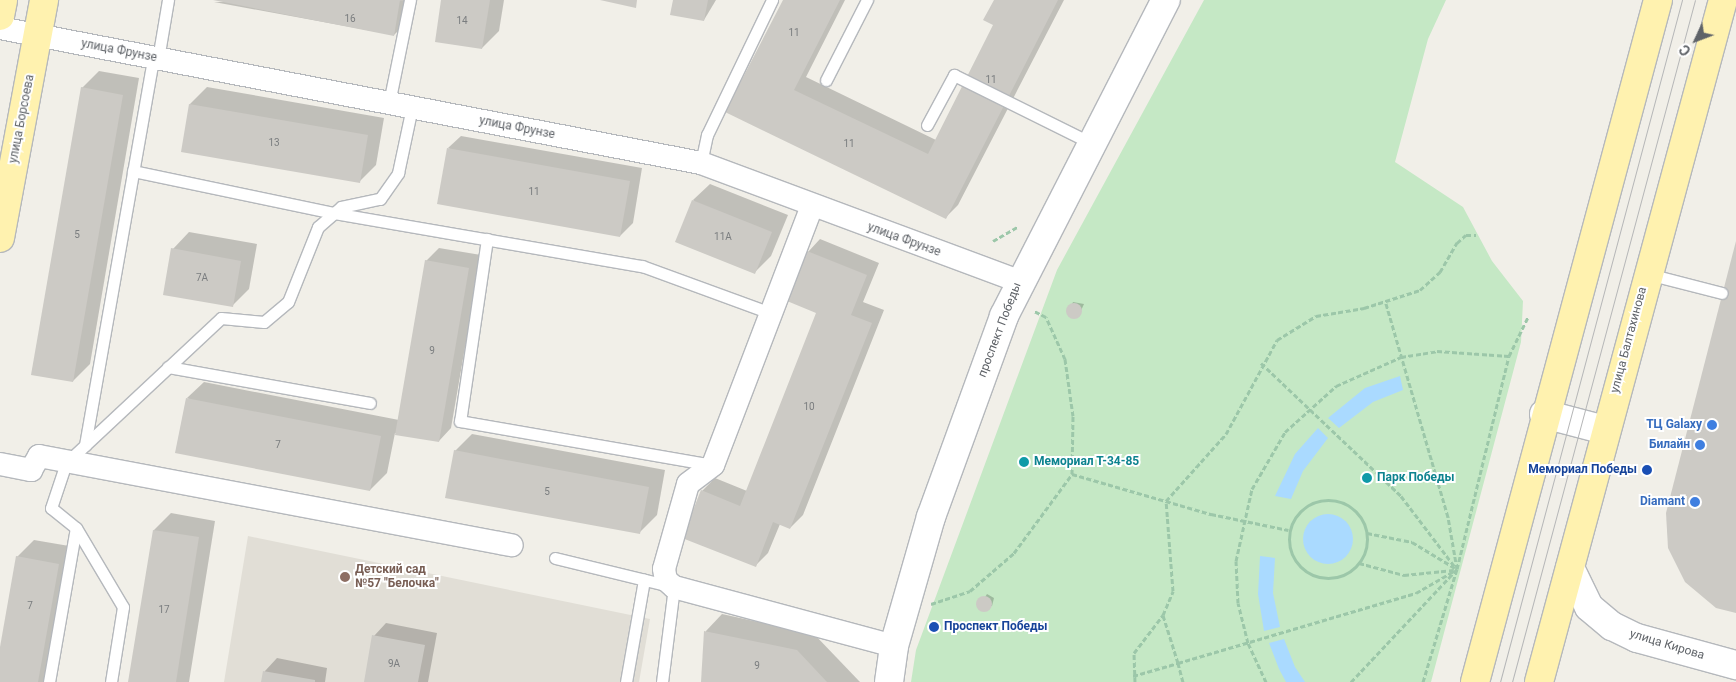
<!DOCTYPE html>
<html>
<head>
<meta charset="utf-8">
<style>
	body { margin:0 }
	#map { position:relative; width:1736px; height:682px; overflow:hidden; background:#f1efe8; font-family:Roboto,sans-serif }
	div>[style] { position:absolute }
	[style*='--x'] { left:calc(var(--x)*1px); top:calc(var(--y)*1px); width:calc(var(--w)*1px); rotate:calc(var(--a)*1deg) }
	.education>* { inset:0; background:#e1ded6 }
	.green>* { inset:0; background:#c5e8c5 }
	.water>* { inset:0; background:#aadaff }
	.round { border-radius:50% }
	.shadow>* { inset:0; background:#0003 }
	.building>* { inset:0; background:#cccac5 }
	.path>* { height:3px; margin-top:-1.5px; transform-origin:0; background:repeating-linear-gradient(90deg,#9cc7a9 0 5px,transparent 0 7.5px) }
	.path>.ring { margin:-1.5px; padding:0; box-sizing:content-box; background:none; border:3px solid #9cc7a9; border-radius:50% }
	.roads { filter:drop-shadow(1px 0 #b5b8bc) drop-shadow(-1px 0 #b5b8bc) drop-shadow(0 1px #b5b8bc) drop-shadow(0 -1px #b5b8bc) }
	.service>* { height:11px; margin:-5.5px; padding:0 5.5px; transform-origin:5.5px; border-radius:5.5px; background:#fff }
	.minor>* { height:22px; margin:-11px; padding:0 11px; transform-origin:11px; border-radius:11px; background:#fff }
	.tertiary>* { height:28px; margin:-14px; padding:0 14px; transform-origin:14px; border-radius:14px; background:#fff }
	.secondary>* { height:28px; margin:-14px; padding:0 14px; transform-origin:14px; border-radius:14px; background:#fff }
	.primary>* { height:28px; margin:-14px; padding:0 14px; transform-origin:14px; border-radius:14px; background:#fff2af }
	.tram>* { height:1px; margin:-0.5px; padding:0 0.5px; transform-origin:0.5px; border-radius:0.5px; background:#b6b7b8 }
	.dots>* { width:14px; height:14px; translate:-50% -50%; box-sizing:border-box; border:2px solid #fff; border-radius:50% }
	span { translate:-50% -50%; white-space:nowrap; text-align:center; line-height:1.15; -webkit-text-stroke:4px #fff; paint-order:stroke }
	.number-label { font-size:10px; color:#7a7d7f }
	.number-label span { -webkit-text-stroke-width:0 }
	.street-label { font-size:12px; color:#5f6368 }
	.shop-label { font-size:12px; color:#366cbe; font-weight:700 }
	.right { translate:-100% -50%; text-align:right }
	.culture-label { font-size:12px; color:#0d838f; font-weight:700 }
	.left { translate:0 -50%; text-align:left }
	.transit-label { font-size:12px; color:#164399; font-weight:700 }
	.education-label { font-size:12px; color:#785e54; font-weight:700 }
	.north { position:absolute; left:1671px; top:15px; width:50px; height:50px; -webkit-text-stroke:4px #fff; paint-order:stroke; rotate:227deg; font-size:14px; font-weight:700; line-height:20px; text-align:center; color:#5f6368 }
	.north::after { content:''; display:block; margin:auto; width:18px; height:22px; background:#5f6368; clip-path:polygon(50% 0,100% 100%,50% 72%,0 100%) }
</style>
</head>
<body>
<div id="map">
	<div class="education">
		<div style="clip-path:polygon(248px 536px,650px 619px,639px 682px,224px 682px)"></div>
	</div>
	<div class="green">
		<div style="clip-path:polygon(1204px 0,1446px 0,1428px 39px,1395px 162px,1463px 207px,1492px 261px,1523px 301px,1521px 342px,1431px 682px,911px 682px,916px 650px,1057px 270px)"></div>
	</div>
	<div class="water">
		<div style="clip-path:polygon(1400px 376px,1403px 390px,1373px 402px,1339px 428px,1328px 418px,1365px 388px)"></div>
		<div style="clip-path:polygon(1318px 428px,1328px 438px,1303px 471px,1291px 499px,1275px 496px,1295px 454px)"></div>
		<div class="round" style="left:1303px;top:514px;width:50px;height:50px"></div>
		<div style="clip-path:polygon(1260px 556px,1275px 558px,1273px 593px,1280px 627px,1264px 631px,1258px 594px)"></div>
		<div style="clip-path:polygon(1284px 639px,1295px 667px,1305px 682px,1286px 682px,1279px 669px,1269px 643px)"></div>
	</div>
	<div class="shadow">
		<div style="clip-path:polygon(414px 0,411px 18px,394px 35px,214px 2px)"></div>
		<div style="clip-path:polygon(443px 0,504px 0,499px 31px,482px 48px)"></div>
		<div style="clip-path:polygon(674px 0,716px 0,704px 20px)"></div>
		<div style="clip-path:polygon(784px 0,845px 0,806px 77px,936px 140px,995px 25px,995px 0,1064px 0,958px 205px,946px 217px,727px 111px)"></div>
		<div style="clip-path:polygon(99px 71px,139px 78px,90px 364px,73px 381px,82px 88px)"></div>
		<div style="clip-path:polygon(207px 87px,384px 118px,376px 165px,359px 182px,182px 151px,190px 104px)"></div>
		<div style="clip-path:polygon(461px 136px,642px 168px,633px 223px,620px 236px,448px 148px)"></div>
		<div style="clip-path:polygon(710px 184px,788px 215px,771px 256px,754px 273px,693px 200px)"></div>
		<div style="clip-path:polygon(189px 232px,257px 244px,249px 289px,232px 306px,173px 249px)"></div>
		<div style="clip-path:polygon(820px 239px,879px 263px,863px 302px,884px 310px,803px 515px,790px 528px,780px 524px,768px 553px,755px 566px,702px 491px,715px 478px,747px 491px,818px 312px,808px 252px)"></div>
		<div style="clip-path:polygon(439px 248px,481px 255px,451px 428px,439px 441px,395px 433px,387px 473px,370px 490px,187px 398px,204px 382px,399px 420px,426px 261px)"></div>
		<div style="clip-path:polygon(1073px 302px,1084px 304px,1079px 315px,1068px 313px)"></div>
		<div style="clip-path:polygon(472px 434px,665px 470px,657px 515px,640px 532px,455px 451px)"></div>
		<div style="clip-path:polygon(171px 513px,215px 521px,189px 682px,129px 682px,154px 530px)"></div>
		<div style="clip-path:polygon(34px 540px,75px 547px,52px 682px,0 682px,0 654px,17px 557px)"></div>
		<div style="clip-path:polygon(987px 594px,994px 598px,992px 606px,979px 607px)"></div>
		<div style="clip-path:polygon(722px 614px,814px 634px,860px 682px,703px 682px,706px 631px)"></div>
		<div style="clip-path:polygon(386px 623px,437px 633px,428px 682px,365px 682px,374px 636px)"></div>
		<div style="clip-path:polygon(277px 658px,327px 668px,325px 682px,263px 682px,265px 671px)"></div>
	</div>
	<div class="building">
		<div style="clip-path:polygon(213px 0,400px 0,394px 36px)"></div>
		<div style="clip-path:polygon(441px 0,490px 0,482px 49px,435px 42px)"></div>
		<div style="clip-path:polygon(600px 0,637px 0,636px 8px)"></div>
		<div style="clip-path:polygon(673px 0,708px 0,704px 21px,670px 15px)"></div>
		<div style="clip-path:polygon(783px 0,840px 0,794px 90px,928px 154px,993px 25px,983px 20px,994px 0,1058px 0,946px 219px,725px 112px)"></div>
		<div style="clip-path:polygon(81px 87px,123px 95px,73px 382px,31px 375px)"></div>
		<div style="clip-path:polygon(189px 104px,368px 135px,360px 183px,181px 152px)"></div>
		<div style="clip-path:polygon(447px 148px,630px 181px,620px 237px,437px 204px)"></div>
		<div style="clip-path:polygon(692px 200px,772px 232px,755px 274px,675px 242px)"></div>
		<div style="clip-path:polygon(1736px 241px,1736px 613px,1716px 608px,1685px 582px,1668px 548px,1666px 513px)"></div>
		<div style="clip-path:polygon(171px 248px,241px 261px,233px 307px,163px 295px)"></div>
		<div style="clip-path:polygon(807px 251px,867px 275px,851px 315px,872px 323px,790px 529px,773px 522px,756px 567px,682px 538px,701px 490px,740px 506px,816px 313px,787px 301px)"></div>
		<div style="clip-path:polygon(425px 260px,469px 268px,439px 442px,395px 435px)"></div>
		<div class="round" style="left:1066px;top:303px;width:16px;height:16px"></div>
		<div style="clip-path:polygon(186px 398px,381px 436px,370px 491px,175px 453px)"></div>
		<div style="clip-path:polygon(454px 450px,649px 487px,640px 534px,445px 498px)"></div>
		<div style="clip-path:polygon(153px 530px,199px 537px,176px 682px,128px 682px)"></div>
		<div style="clip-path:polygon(16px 556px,59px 564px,38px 682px,0 682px,0 647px)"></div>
		<div class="round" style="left:976px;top:596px;width:16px;height:16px"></div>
		<div style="clip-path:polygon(704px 631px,797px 650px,827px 682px,701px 682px)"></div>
		<div style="clip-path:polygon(372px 635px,425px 645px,418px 682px,364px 682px)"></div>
		<div style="clip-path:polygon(263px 671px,315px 680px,315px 682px,261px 682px)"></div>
	</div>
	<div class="path">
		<div style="--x:993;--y:241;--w:28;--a:-30"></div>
		<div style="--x:1261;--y:363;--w:193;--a:43.5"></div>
		<div style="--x:1401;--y:496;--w:89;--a:52.7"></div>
		<div style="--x:1072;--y:474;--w:145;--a:16.1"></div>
		<div style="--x:1211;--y:514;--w:79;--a:11.7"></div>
		<div class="ring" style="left:1289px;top:500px;width:75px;height:75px"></div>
		<div style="--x:1367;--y:533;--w:46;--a:11.3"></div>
		<div style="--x:1412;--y:542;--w:50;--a:31.2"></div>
		<div style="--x:1359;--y:563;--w:47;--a:14.9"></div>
		<div style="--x:1404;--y:575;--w:50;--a:-5.7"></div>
		<div style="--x:931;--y:604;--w:41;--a:-18.4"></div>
		<div style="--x:970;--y:591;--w:58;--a:-40.8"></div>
		<div style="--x:1014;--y:553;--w:98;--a:-53.7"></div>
		<div style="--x:1072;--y:474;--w:58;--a:-89"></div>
		<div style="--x:1073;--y:416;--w:58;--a:-98"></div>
		<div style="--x:1065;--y:359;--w:46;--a:-114.3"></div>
		<div style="--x:1046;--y:317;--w:13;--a:-153"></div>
		<div style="--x:1133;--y:676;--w:47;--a:-16.1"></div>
		<div style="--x:1178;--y:663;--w:50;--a:-107.4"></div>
		<div style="--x:1135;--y:682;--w:29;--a:-92"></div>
		<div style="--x:1134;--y:653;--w:48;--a:-52.7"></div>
		<div style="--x:1163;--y:615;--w:26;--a:-67"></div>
		<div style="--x:1173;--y:591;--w:90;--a:-94.4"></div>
		<div style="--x:1166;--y:501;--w:90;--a:-48.2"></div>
		<div style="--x:1226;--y:434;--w:107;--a:-61.5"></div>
		<div style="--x:1277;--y:340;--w:46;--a:-31.6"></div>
		<div style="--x:1316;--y:316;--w:49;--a:-9.5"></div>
		<div style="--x:1364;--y:308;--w:59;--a:-17.8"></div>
		<div style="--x:1420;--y:290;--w:27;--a:-42"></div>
		<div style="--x:1440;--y:272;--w:34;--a:-60"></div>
		<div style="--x:1457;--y:243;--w:12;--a:-42"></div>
		<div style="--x:1466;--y:235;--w:10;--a:0"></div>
		<div style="--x:1183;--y:682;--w:20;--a:-105"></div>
		<div style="--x:1178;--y:663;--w:248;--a:-16.4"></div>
		<div style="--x:1416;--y:593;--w:44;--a:-30.1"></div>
		<div style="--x:1266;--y:682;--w:43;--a:-114.8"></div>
		<div style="--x:1248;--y:643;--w:41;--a:-104"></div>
		<div style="--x:1238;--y:603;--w:42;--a:-92.7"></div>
		<div style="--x:1236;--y:561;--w:74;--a:-77.5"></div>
		<div style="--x:1252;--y:489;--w:66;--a:-59.9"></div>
		<div style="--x:1285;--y:432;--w:69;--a:-42"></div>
		<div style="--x:1336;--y:386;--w:71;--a:-24"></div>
		<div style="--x:1401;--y:357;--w:36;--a:-9"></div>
		<div style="--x:1437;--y:351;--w:72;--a:4"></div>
		<div style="--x:1351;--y:682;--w:155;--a:-46.8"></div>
		<div style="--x:1457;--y:569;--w:53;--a:-99.8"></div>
		<div style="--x:1448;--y:517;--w:223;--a:-106.2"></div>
		<div style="--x:1423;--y:682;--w:118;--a:-73.3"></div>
		<div style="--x:1457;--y:569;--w:219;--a:-76.3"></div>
		<div style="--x:1509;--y:356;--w:43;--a:-64"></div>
	</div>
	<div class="roads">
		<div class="service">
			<div style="--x:158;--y:59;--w:60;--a:-80.4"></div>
			<div style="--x:826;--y:80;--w:90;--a:-62.9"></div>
			<div style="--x:389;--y:103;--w:105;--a:-78.5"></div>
			<div style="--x:927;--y:125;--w:57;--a:-61.6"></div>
			<div style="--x:954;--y:75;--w:153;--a:26.4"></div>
			<div style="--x:701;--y:163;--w:29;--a:-78"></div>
			<div style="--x:707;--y:135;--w:150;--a:-64.3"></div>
			<div style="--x:133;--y:171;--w:205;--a:11.8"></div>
			<div style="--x:334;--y:213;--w:313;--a:9.8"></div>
			<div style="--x:642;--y:266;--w:140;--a:20.1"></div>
			<div style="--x:487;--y:239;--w:184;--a:98.4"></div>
			<div style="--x:460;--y:421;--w:255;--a:9.9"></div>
			<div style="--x:1648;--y:274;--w:76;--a:14.4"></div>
			<div style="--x:168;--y:367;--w:205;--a:10.1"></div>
			<div style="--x:85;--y:445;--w:393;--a:-80"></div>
			<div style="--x:555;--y:558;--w:122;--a:13.7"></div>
			<div style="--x:674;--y:587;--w:96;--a:97.2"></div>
			<div style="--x:49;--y:682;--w:156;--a:-80.1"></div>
			<div style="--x:111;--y:682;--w:76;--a:-80.9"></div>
			<div style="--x:123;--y:607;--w:92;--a:-120.7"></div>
			<div style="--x:76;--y:528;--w:32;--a:-141"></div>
			<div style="--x:51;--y:508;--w:47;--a:-71.6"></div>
			<div style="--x:66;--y:463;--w:212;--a:-43.1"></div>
			<div style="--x:221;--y:318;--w:43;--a:5.3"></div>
			<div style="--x:264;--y:322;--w:31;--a:-40"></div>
			<div style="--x:288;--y:302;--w:81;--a:-68.2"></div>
			<div style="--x:318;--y:227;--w:30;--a:-41"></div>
			<div style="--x:341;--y:207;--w:40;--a:-12"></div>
			<div style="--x:380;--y:199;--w:32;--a:-55"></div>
			<div style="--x:398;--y:173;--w:67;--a:-78"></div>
			<div style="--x:626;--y:682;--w:104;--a:-80"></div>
		</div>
		<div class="minor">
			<div style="--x:0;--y:28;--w:714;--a:10.9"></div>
			<div style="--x:701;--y:163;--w:338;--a:20.4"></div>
			<div style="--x:812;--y:206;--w:277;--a:110.9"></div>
			<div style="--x:713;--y:465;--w:31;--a:143"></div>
			<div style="--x:688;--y:484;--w:88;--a:105.8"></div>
			<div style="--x:664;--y:569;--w:11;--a:80"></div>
			<div style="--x:666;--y:580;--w:11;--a:41"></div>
			<div style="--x:674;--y:587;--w:228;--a:15"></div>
			<div style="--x:0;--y:464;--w:32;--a:11"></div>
			<div style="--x:31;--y:470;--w:16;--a:-60"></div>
			<div style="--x:39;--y:456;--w:481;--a:10.7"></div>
		</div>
		<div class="tertiary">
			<div style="--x:1570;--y:568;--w:43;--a:64"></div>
			<div style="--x:1589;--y:607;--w:30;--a:40"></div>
			<div style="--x:1612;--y:626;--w:28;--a:26"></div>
			<div style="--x:1637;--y:638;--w:103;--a:15.3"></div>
			<div style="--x:889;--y:682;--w:36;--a:-82"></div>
			<div style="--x:894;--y:646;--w:134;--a:-74"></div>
			<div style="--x:931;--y:517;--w:214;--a:-70"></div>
			<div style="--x:1004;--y:316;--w:355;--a:-62.9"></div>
		</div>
		<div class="secondary">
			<div style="--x:1544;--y:414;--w:63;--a:14.7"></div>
		</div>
		<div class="primary">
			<div style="--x:0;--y:16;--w:16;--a:-79"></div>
			<div style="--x:0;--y:238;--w:242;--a:-79.5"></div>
			<div style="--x:1475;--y:682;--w:706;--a:-74.98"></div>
			<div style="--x:1539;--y:682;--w:706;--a:-74.9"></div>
		</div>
	</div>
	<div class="tram">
		<div style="--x:1500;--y:682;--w:706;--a:-75.06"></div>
		<div style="--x:1512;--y:682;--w:706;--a:-74.98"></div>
	</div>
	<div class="dots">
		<div style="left:1712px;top:425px;background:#3f7fe0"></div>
		<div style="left:1700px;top:445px;background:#3f7fe0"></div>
		<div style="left:1024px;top:462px;background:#0f9aa8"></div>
		<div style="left:1647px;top:470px;background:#1a4fb4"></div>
		<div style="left:1367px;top:478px;background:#0f9aa8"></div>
		<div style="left:1695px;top:502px;background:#3f7fe0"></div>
		<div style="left:345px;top:577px;background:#8d6e63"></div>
		<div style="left:934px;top:627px;background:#1a4fb4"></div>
	</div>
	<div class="number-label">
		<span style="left:350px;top:19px">16</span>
		<span style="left:462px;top:21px">14</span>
		<span style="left:794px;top:33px">11</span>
		<span style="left:991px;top:80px">11</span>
		<span style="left:274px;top:143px">13</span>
		<span style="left:849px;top:144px">11</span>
		<span style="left:534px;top:192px">11</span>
		<span style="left:77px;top:235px">5</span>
		<span style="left:723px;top:237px">11А</span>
		<span style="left:202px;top:278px">7А</span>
		<span style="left:432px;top:351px">9</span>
		<span style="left:809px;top:407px">10</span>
		<span style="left:278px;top:445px">7</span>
		<span style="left:547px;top:492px">5</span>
		<span style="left:30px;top:606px">7</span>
		<span style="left:164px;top:610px">17</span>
		<span style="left:394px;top:664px">9А</span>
		<span style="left:757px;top:666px">9</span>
	</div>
	<div class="street-label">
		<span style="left:119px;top:51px;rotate:11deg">улица Фрунзе</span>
		<span style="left:22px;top:119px;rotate:-79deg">улица Борсоева</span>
		<span style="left:517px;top:128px;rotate:11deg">улица Фрунзе</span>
		<span style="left:904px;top:240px;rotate:20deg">улица Фрунзе</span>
		<span style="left:1000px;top:330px;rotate:-69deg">проспект Победы</span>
		<span style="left:1629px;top:340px;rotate:-75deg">улица Балтахинова</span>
		<span style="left:1667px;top:645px;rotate:17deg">улица Кирова</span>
	</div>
	<div class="shop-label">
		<span class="right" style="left:1702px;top:425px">ТЦ Galaxy</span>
		<span class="right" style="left:1690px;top:445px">Билайн</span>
		<span class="right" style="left:1685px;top:502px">Diamant</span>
	</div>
	<div class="culture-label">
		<span class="left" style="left:1034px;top:462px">Мемориал Т-34-85</span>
		<span class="left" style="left:1377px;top:478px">Парк Победы</span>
	</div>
	<div class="transit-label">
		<span class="right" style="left:1637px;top:470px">Мемориал Победы</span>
		<span class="left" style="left:944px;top:627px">Проспект Победы</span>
	</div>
	<div class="education-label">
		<span class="left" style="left:355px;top:577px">Детский сад<br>№57 "Белочка"</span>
	</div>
	<div class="north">С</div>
</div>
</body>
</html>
